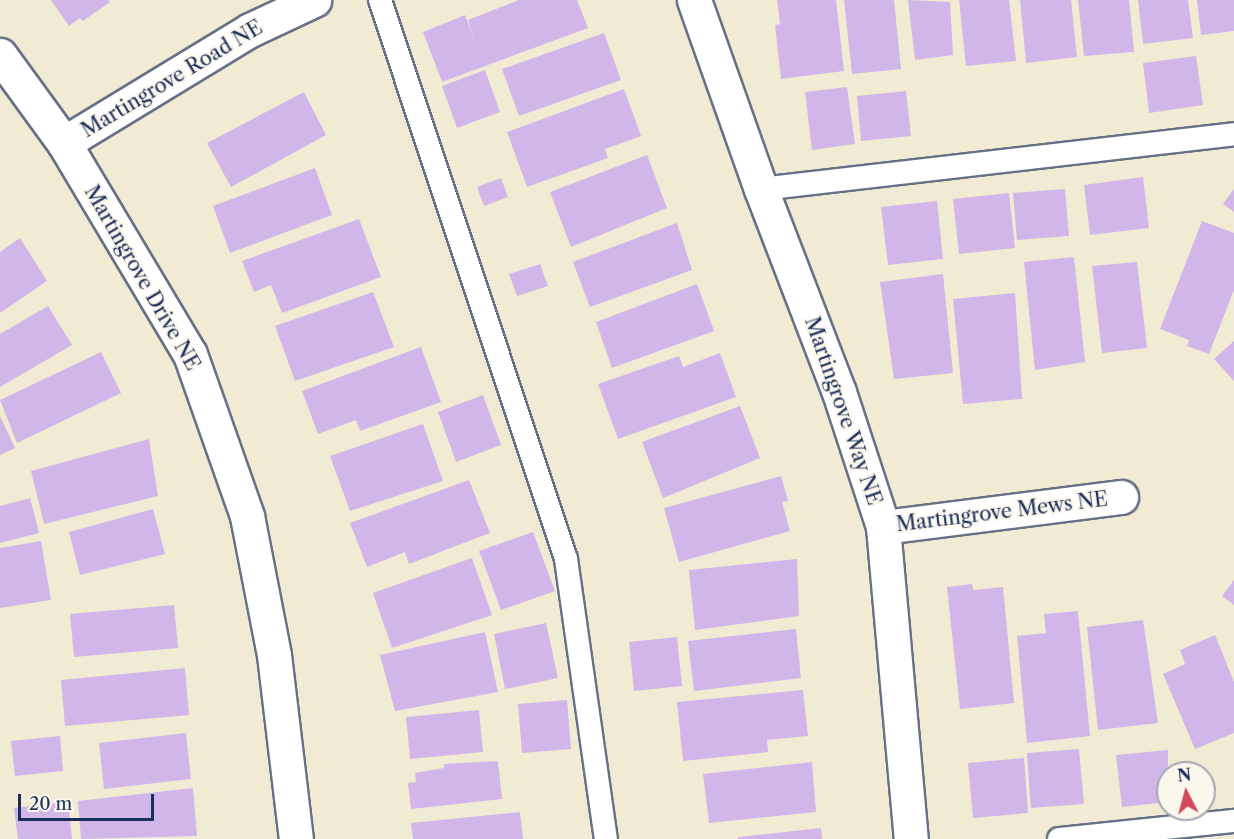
<!DOCTYPE html>
<html>
<head>
<meta charset="utf-8">
<style>
	body { margin:0 }
	#map { position:relative; width:1234px; height:839px; overflow:hidden; background:#f1ebd4; font-family:"Libre Caslon Text",serif }
	div>[style] { position:absolute }
	[style*='--x'] { left:calc(var(--x)*1px); top:calc(var(--y)*1px); width:calc(var(--w)*1px); rotate:calc(var(--a)*1deg) }
	.building>* { inset:0; background:#d1b7e9 }
	.roads { filter:drop-shadow(2px 0 #667187) drop-shadow(-2px 0 #667187) drop-shadow(0 2px #667187) drop-shadow(0 -2px #667187) }
	.service>* { height:22px; margin:-11px; padding:0 11px; transform-origin:11px; border-radius:11px; background:#fff }
	.minor>* { height:33px; margin:-16.5px; padding:0 16.5px; transform-origin:16.5px; border-radius:16.5px; background:#fff }
	span { translate:-50% -50%; white-space:nowrap; text-align:center; line-height:1.15; -webkit-text-stroke:4.5px #fbf7ec; paint-order:stroke }
	.street-label { font-size:20px; color:#1b2f5e }
	.north { position:absolute; left:1156px; top:761px; width:60px; height:60px; box-sizing:border-box; background:#fbf7ec; border:2px solid #a1a7b3; border-radius:50%; rotate:354deg; font-size:16px; font-weight:700; line-height:24px; text-align:center; color:#1b2f5e }
	.north::after { content:''; display:block; margin:auto; width:21px; height:27px; background:#d1495b; clip-path:polygon(50% 0,100% 100%,50% 72%,0 100%) }
	.scale { position:absolute; left:18px; top:794px; width:136px; height:27px; box-sizing:border-box; border:3px solid #1b2f5e; border-top:0; padding-left:8px; font-size:18px; line-height:21px; white-space:nowrap; color:#1b2f5e; -webkit-text-stroke:4px #fbf7ec; paint-order:stroke }
</style>
</head>
<body>
<div id="map">
	<div class="building">
		<div style="clip-path:polygon(51px 0,108px 0,110px 2px,83px 21px,80px 18px,69px 26px)"></div>
		<div style="clip-path:polygon(519px 0,577px 0,588px 28px,442px 82px,423px 32px,465px 15px,476px 44px,468px 20px)"></div>
		<div style="clip-path:polygon(777px 0,836px 0,844px 71px,781px 79px,775px 25px,780px 24px)"></div>
		<div style="clip-path:polygon(844px 0,894px 0,901px 69px,852px 74px)"></div>
		<div style="clip-path:polygon(908px 0,950px 2px,953px 55px,915px 60px)"></div>
		<div style="clip-path:polygon(959px 0,1009px 0,1016px 61px,966px 66px)"></div>
		<div style="clip-path:polygon(1020px 0,1071px 0,1077px 57px,1026px 63px)"></div>
		<div style="clip-path:polygon(1078px 0,1129px 0,1134px 52px,1084px 56px)"></div>
		<div style="clip-path:polygon(1138px 0,1188px 0,1193px 38px,1143px 44px)"></div>
		<div style="clip-path:polygon(1197px 0,1234px 0,1234px 31px,1201px 35px)"></div>
		<div style="clip-path:polygon(604px 33px,621px 80px,519px 116px,502px 69px)"></div>
		<div style="clip-path:polygon(1196px 56px,1203px 105px,1149px 113px,1143px 63px)"></div>
		<div style="clip-path:polygon(485px 70px,500px 112px,457px 128px,442px 86px)"></div>
		<div style="clip-path:polygon(847px 87px,855px 144px,812px 150px,805px 92px)"></div>
		<div style="clip-path:polygon(624px 89px,641px 136px,605px 149px,608px 158px,527px 187px,507px 132px)"></div>
		<div style="clip-path:polygon(906px 91px,911px 136px,861px 141px,857px 96px)"></div>
		<div style="clip-path:polygon(304px 92px,326px 135px,231px 187px,207px 143px)"></div>
		<div style="clip-path:polygon(647px 155px,667px 208px,571px 247px,550px 192px)"></div>
		<div style="clip-path:polygon(315px 168px,332px 215px,230px 253px,213px 206px)"></div>
		<div style="clip-path:polygon(1143px 177px,1149px 228px,1090px 235px,1084px 185px)"></div>
		<div style="clip-path:polygon(501px 178px,508px 197px,484px 206px,477px 187px)"></div>
		<div style="clip-path:polygon(1065px 189px,1069px 236px,1017px 240px,1013px 193px)"></div>
		<div style="clip-path:polygon(1234px 189px,1234px 212px,1223px 204px)"></div>
		<div style="clip-path:polygon(1009px 193px,1015px 248px,959px 254px,953px 199px)"></div>
		<div style="clip-path:polygon(937px 201px,943px 259px,888px 265px,881px 207px)"></div>
		<div style="clip-path:polygon(359px 219px,381px 277px,282px 313px,271px 285px,254px 292px,242px 261px)"></div>
		<div style="clip-path:polygon(1202px 221px,1234px 233px,1234px 290px,1209px 354px,1187px 346px,1189px 340px,1160px 329px)"></div>
		<div style="clip-path:polygon(677px 223px,692px 270px,590px 307px,573px 262px)"></div>
		<div style="clip-path:polygon(20px 238px,47px 281px,0 313px,0 252px)"></div>
		<div style="clip-path:polygon(1074px 257px,1085px 362px,1035px 370px,1024px 262px)"></div>
		<div style="clip-path:polygon(1137px 262px,1147px 348px,1102px 353px,1092px 266px)"></div>
		<div style="clip-path:polygon(540px 264px,548px 286px,517px 296px,509px 274px)"></div>
		<div style="clip-path:polygon(943px 274px,953px 373px,894px 379px,880px 282px)"></div>
		<div style="clip-path:polygon(697px 284px,714px 331px,612px 368px,596px 322px)"></div>
		<div style="clip-path:polygon(373px 292px,394px 347px,295px 381px,275px 326px)"></div>
		<div style="clip-path:polygon(1015px 293px,1022px 399px,963px 404px,953px 299px)"></div>
		<div style="clip-path:polygon(48px 306px,72px 345px,0 387px,0 334px)"></div>
		<div style="clip-path:polygon(1234px 341px,1234px 381px,1214px 359px)"></div>
		<div style="clip-path:polygon(421px 347px,441px 402px,360px 431px,356px 420px,318px 434px,302px 391px)"></div>
		<div style="clip-path:polygon(101px 352px,121px 393px,17px 443px,0 400px)"></div>
		<div style="clip-path:polygon(720px 353px,736px 397px,618px 439px,598px 384px,679px 356px,683px 367px)"></div>
		<div style="clip-path:polygon(483px 395px,501px 445px,456px 462px,438px 412px)"></div>
		<div style="clip-path:polygon(740px 406px,760px 458px,663px 498px,642px 442px)"></div>
		<div style="clip-path:polygon(0 416px,15px 448px,0 455px)"></div>
		<div style="clip-path:polygon(423px 424px,443px 481px,350px 511px,330px 456px)"></div>
		<div style="clip-path:polygon(149px 439px,158px 496px,44px 524px,31px 471px)"></div>
		<div style="clip-path:polygon(781px 476px,788px 501px,782px 502px,790px 531px,679px 562px,664px 508px)"></div>
		<div style="clip-path:polygon(469px 480px,490px 533px,409px 564px,405px 552px,367px 567px,350px 523px)"></div>
		<div style="clip-path:polygon(30px 498px,39px 533px,0 543px,0 506px)"></div>
		<div style="clip-path:polygon(153px 509px,165px 554px,80px 575px,69px 532px)"></div>
		<div style="clip-path:polygon(533px 532px,555px 591px,501px 610px,479px 551px)"></div>
		<div style="clip-path:polygon(41px 541px,51px 600px,0 608px,0 548px)"></div>
		<div style="clip-path:polygon(472px 558px,492px 615px,392px 648px,373px 593px)"></div>
		<div style="clip-path:polygon(797px 559px,799px 616px,695px 630px,689px 570px)"></div>
		<div style="clip-path:polygon(1234px 580px,1234px 605px,1222px 596px)"></div>
		<div style="clip-path:polygon(972px 584px,973px 590px,1003px 587px,1014px 703px,960px 709px,947px 587px)"></div>
		<div style="clip-path:polygon(174px 605px,178px 648px,74px 657px,70px 614px)"></div>
		<div style="clip-path:polygon(1078px 611px,1090px 736px,1027px 743px,1017px 636px,1046px 633px,1044px 614px)"></div>
		<div style="clip-path:polygon(1143px 620px,1158px 723px,1098px 730px,1087px 627px)"></div>
		<div style="clip-path:polygon(546px 623px,558px 678px,505px 689px,494px 634px)"></div>
		<div style="clip-path:polygon(796px 629px,801px 678px,694px 691px,688px 641px)"></div>
		<div style="clip-path:polygon(485px 632px,498px 692px,395px 711px,380px 655px)"></div>
		<div style="clip-path:polygon(1215px 635px,1234px 682px,1234px 733px,1195px 749px,1163px 674px,1185px 664px,1180px 650px)"></div>
		<div style="clip-path:polygon(677px 637px,682px 686px,634px 691px,629px 642px)"></div>
		<div style="clip-path:polygon(185px 668px,189px 715px,65px 726px,61px 680px)"></div>
		<div style="clip-path:polygon(803px 690px,808px 736px,767px 740px,768px 752px,683px 761px,677px 702px)"></div>
		<div style="clip-path:polygon(567px 700px,571px 749px,522px 753px,518px 704px)"></div>
		<div style="clip-path:polygon(479px 710px,483px 752px,410px 759px,406px 717px)"></div>
		<div style="clip-path:polygon(186px 733px,191px 779px,104px 789px,99px 743px)"></div>
		<div style="clip-path:polygon(60px 736px,63px 771px,15px 776px,11px 741px)"></div>
		<div style="clip-path:polygon(1079px 749px,1084px 804px,1031px 808px,1027px 753px)"></div>
		<div style="clip-path:polygon(1168px 750px,1168px 802px,1122px 807px,1116px 755px)"></div>
		<div style="clip-path:polygon(1024px 758px,1028px 813px,973px 818px,968px 763px)"></div>
		<div style="clip-path:polygon(498px 761px,502px 799px,411px 809px,408px 783px,416px 782px,415px 773px,444px 768px,444px 764px)"></div>
		<div style="clip-path:polygon(812px 762px,816px 812px,709px 823px,703px 774px)"></div>
		<div style="clip-path:polygon(193px 788px,197px 836px,81px 839px,78px 801px)"></div>
		<div style="clip-path:polygon(68px 802px,72px 839px,18px 839px,14px 808px)"></div>
		<div style="clip-path:polygon(520px 812px,523px 839px,413px 839px,411px 823px)"></div>
		<div style="clip-path:polygon(821px 828px,822px 839px,738px 839px,738px 837px)"></div>
	</div>
	<div class="roads">
		<div class="service">
			<div style="--x:380;--y:0;--w:589;--a:71.6"></div>
			<div style="--x:566;--y:559;--w:283;--a:81.9"></div>
			<div style="--x:761;--y:189;--w:476;--a:-6.6"></div>
			<div style="--x:1059;--y:839;--w:176;--a:-5.9"></div>
		</div>
		<div class="minor">
			<div style="--x:694;--y:0;--w:201;--a:70.5"></div>
			<div style="--x:761;--y:189;--w:217;--a:69"></div>
			<div style="--x:839;--y:392;--w:142;--a:71.9"></div>
			<div style="--x:883;--y:527;--w:313;--a:84.9"></div>
			<div style="--x:0;--y:55;--w:109;--a:54"></div>
			<div style="--x:64;--y:143;--w:246;--a:59.2"></div>
			<div style="--x:190;--y:354;--w:172;--a:70.6"></div>
			<div style="--x:247;--y:516;--w:142;--a:79"></div>
			<div style="--x:274;--y:655;--w:185;--a:83.2"></div>
			<div style="--x:64;--y:143;--w:218;--a:-31.3"></div>
			<div style="--x:250;--y:30;--w:71;--a:-25.1"></div>
			<div style="--x:883;--y:527;--w:240;--a:-7.2"></div>
		</div>
	</div>
	<div class="street-label">
		<span style="left:172px;top:79px;rotate:-31deg">Martingrove Road NE</span>
		<span style="left:142px;top:278px;rotate:60deg">Martingrove Drive NE</span>
		<span style="left:843px;top:411px;rotate:71deg">Martingrove Way NE</span>
		<span style="left:1002px;top:512px;rotate:-7deg">Martingrove Mews NE</span>
	</div>
	<div class="north">N</div>
	<div class="scale">20 m</div>
</div>
</body>
</html>
